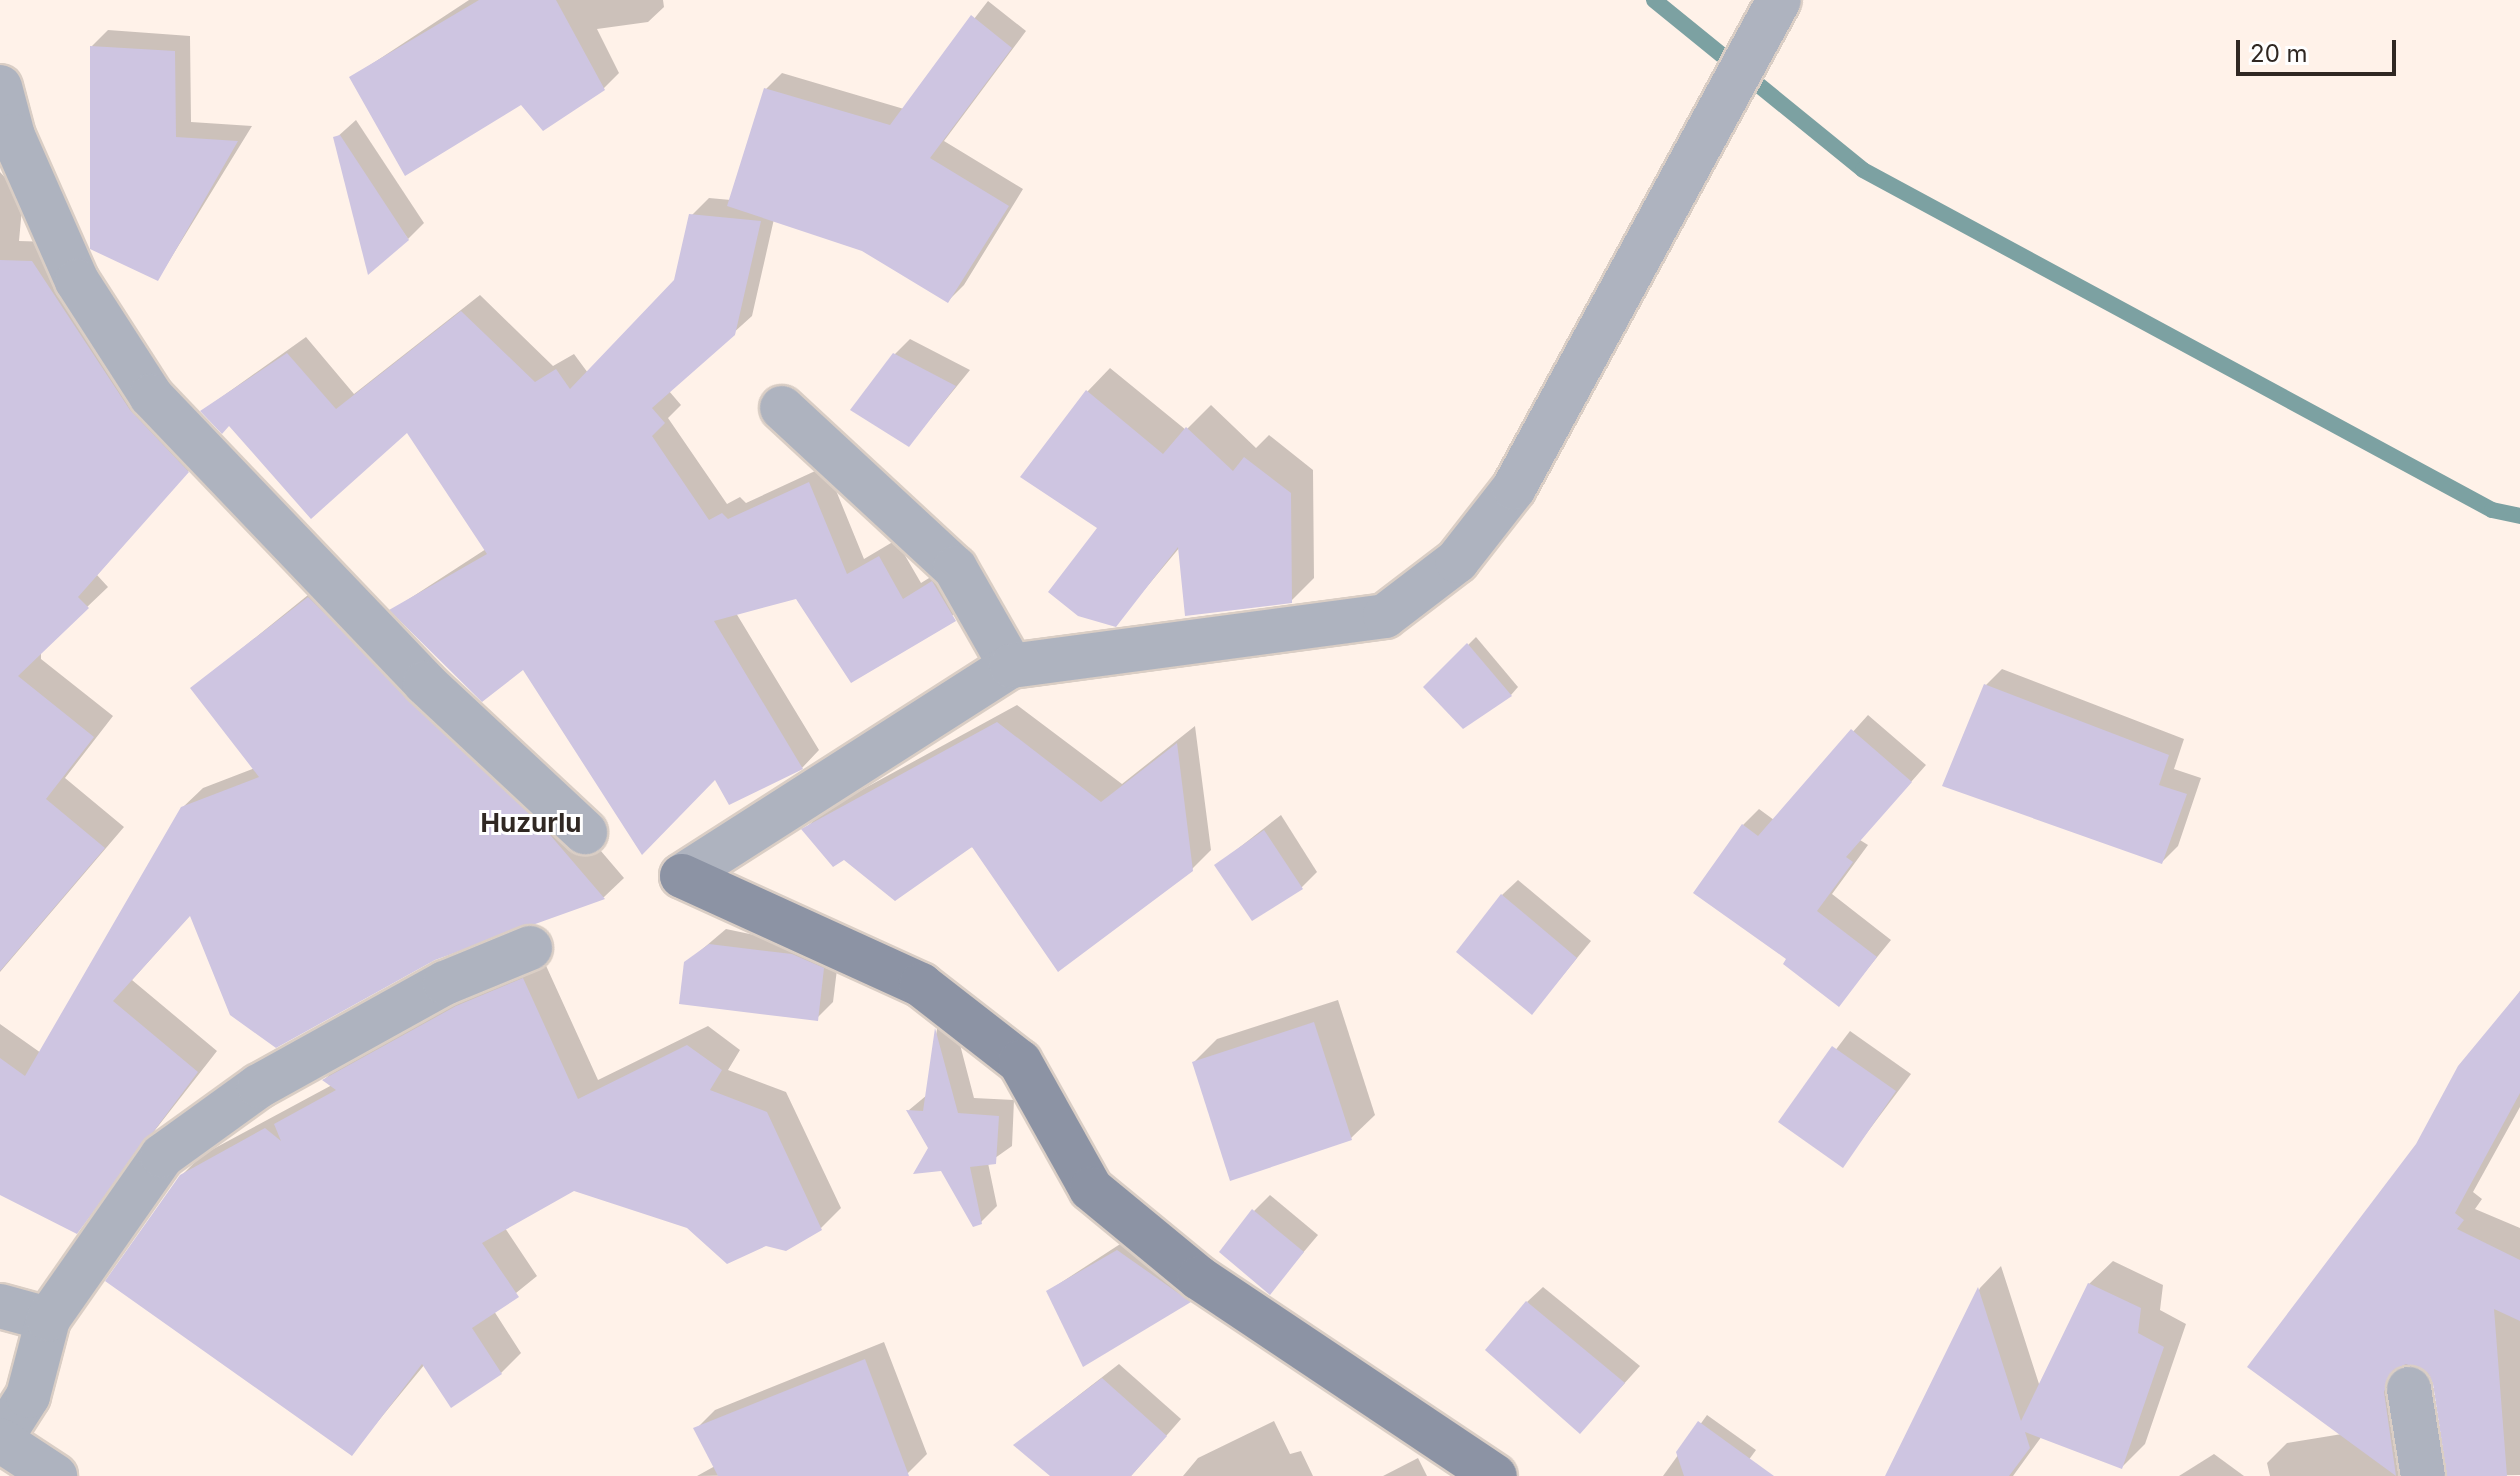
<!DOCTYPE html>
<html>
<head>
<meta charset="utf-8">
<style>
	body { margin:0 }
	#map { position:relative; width:2520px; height:1476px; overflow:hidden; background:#fff2e9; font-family:Inter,sans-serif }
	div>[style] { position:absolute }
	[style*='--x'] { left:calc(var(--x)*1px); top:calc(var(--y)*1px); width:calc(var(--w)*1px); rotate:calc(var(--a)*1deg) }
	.shadow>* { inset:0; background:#0003 }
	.stream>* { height:16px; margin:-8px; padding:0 8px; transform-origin:8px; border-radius:8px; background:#7ca1a2 }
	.building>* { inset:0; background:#cec5e1 }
	.roads { filter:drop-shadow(2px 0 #dacec5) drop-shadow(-2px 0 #dacec5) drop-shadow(0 2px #dacec5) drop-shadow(0 -2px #dacec5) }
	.street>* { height:44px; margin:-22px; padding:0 22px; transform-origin:22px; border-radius:22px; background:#aeb3bf }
	.secondary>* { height:44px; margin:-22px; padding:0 22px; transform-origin:22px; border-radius:22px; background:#8c93a4 }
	span { translate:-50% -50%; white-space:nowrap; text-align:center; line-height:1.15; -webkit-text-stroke:6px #fff; paint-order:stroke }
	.quarter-label { font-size:26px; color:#302823; font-weight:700 }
	.scale { position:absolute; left:2236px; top:40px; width:160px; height:36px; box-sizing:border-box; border:4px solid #302823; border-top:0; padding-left:10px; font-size:24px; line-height:28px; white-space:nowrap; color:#302823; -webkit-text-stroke:6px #fff; paint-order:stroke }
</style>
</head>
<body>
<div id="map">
	<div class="shadow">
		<div style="clip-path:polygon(469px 0,663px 0,664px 7px,648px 22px,597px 29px,619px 73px,604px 88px,522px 102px,352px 77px)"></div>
		<div style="clip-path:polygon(988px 1px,1026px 31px,944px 141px,1023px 189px,964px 285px,948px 301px,863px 249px,774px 219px,752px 316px,669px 391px,681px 405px,668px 418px,727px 504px,740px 497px,746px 503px,826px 466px,864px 559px,896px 540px,921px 583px,950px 565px,973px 602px,851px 680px,796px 596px,736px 613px,819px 750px,802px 768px,523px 667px,392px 610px,486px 549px,408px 430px,230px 424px,202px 411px,306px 337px,354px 394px,480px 295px,553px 366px,574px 354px,588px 373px,676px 281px,691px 216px,709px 198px,731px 200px,766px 89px,782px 73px,904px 109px)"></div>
		<div style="clip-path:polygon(108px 30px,190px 36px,191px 122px,252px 126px,158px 279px,92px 46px)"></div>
		<div style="clip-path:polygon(356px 120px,424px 223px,408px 239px,336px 138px)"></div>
		<div style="clip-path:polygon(0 172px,23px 197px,19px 241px,52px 242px,207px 450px,97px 575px,108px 587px,41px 651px,41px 659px,113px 716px,65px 778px,124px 827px,0 972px)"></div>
		<div style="clip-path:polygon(910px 339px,970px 370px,909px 445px,894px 355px)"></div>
		<div style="clip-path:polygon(1110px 368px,1186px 430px,1211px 405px,1256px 448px,1269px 435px,1313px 470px,1314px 578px,1291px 601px,1180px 547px,1135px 601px,1100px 527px,1087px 392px)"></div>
		<div style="clip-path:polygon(329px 578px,565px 809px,624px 878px,604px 897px,435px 958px,191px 914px,132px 980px,217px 1051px,76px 1231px,0 1193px,0 1024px,41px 1053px,182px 808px,203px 788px,255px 768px,193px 688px)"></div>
		<div style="clip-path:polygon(1476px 637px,1518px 687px,1511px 695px,1426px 687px)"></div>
		<div style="clip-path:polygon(2002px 669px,2184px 739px,2174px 769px,2201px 778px,2178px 846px,2162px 862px,1986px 685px)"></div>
		<div style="clip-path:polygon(1017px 705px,1122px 784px,1195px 726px,1211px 850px,1191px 870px,804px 830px,823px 811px)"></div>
		<div style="clip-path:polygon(1868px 715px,1926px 765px,1860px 840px,1868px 845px,1832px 894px,1891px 940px,1839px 1004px,1789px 959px,1743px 825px,1759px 809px,1774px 820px)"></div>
		<div style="clip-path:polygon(1281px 815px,1317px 872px,1301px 888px,1217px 865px)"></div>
		<div style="clip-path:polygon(1518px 880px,1591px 941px,1532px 1013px,1502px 895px)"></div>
		<div style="clip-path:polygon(726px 929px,839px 953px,833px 1002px,817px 1018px,686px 963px)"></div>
		<div style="clip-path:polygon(543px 959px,598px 1080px,708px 1026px,740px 1050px,728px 1070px,786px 1092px,841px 1208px,821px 1228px,688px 1226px,574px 1189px,505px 1228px,537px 1276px,494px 1311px,521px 1353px,501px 1373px,425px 1364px,352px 1453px,181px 1176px,202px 1155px,332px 1085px,325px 1079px,344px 1060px)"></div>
		<div style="clip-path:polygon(2520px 991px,2520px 1107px,2473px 1192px,2482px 1199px,2475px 1209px,2520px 1228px,2520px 1475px,2448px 1476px,2436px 1384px,2419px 1364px,2403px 1372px,2436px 1476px,2270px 1476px,2267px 1463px,2287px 1443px,2342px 1434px,2417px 1145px)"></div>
		<div style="clip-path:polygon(1338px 1000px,1375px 1115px,1351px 1138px,1194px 1062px,1217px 1039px)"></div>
		<div style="clip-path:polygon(952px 1014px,974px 1098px,1014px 1100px,1012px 1146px,988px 1163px,997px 1206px,981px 1222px,909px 1110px,927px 1095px,937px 1029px)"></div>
		<div style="clip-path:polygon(1850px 1031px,1911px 1074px,1842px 1166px,1781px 1122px)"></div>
		<div style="clip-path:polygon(1270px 1195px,1318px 1235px,1270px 1292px,1254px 1211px)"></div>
		<div style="clip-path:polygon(1134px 1235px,1205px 1286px,1189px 1301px,1048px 1291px)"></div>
		<div style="clip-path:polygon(2113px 1261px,2163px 1285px,2160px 1310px,2186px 1324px,2145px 1444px,2122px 1467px,2042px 1436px,2013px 1476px,1887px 1476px,1980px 1288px,2001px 1266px,2040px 1387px,2089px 1284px)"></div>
		<div style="clip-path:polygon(1543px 1287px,1640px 1366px,1596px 1415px,1527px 1302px)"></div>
		<div style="clip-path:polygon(884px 1342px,927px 1454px,908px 1473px,697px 1476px,715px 1466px,696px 1429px,715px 1410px)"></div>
		<div style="clip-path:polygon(1119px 1364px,1181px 1419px,1131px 1476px,1053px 1476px,1016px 1444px)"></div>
		<div style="clip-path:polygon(1707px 1415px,1756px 1450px,1737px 1476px,1663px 1476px)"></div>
		<div style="clip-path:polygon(1274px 1421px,1290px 1454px,1301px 1451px,1313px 1476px,1183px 1476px,1198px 1458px)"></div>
		<div style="clip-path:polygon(2214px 1454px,2244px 1476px,2179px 1476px)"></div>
		<div style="clip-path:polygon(1418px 1458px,1427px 1476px,1383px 1476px)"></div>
	</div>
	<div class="stream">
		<div style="--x:1654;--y:0;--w:269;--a:39.1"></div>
		<div style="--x:1863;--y:170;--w:715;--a:28.39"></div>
		<div style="--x:2492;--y:510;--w:29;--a:12"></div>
	</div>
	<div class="building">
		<div style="clip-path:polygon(479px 0,556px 0,605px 90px,543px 131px,521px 105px,405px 176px,349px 77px)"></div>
		<div style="clip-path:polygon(971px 15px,1012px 48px,930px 158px,1009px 206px,948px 303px,862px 251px,727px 206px,764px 88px,890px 125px)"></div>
		<div style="clip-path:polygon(90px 46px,175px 51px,176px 137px,238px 141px,158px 281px,90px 249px)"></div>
		<div style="clip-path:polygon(340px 135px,409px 240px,368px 275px,333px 137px)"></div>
		<div style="clip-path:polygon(689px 214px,761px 221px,735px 335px,652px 408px,665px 423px,652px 436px,709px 520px,722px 513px,728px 519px,809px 482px,847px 574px,879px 556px,903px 599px,932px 581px,956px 621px,851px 683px,796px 599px,714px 621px,803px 769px,729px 805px,715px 780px,642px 855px,523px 670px,482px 702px,389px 610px,487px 554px,407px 433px,311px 519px,229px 426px,222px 434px,200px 411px,287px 353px,336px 409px,461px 311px,535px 382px,556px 369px,570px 389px,674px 280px)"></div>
		<div style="clip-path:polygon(0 260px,32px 261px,130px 410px,189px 472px,78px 597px,89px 608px,18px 676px,94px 737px,46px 799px,105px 848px,0 971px)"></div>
		<div style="clip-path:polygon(893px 353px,956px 386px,909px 447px,850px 410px)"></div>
		<div style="clip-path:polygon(1086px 390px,1163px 454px,1186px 427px,1233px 471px,1244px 457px,1291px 493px,1292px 603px,1185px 616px,1178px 547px,1116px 627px,1078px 616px,1048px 592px,1097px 528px,1020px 477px)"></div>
		<div style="clip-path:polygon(308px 597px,545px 829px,605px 899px,435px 960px,276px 1048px,230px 1015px,190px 916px,113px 1001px,198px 1072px,77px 1234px,0 1195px,0 1058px,25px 1076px,181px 807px,259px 777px,190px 688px)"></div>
		<div style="clip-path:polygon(1467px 643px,1512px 696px,1463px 729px,1423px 687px)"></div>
		<div style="clip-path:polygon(1984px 684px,2169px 755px,2159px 785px,2187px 794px,2162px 864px,1942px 786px)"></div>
		<div style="clip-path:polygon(997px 722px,1101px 802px,1177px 743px,1193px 871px,1058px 972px,972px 847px,895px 901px,844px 860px,833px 867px,801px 829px)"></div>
		<div style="clip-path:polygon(1851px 729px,1912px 782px,1846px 857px,1853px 862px,1817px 911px,1877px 957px,1839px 1007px,1783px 964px,1786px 959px,1693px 893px,1742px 824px,1758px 836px)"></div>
		<div style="clip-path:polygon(1264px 830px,1303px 889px,1252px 921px,1214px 865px)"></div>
		<div style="clip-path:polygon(1501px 894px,1577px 958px,1532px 1015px,1456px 952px)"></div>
		<div style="clip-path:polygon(709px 944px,792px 954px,824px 968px,818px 1021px,679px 1004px,684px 962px)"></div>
		<div style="clip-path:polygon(523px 978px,578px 1099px,687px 1045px,722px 1070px,710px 1090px,767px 1112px,822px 1230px,786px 1251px,766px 1246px,727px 1264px,687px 1228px,574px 1191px,482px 1243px,519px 1297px,472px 1328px,502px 1374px,451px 1408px,422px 1364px,352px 1456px,105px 1281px,180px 1175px,265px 1128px,281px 1141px,274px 1124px,336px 1090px,322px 1080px,456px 1006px)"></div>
		<div style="clip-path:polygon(2520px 991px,2520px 1093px,2455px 1213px,2464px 1220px,2457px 1229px,2520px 1260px,2520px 1321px,2494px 1309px,2507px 1476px,2447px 1476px,2433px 1384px,2428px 1373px,2406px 1364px,2393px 1370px,2384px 1392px,2396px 1476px,2247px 1367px,2416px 1144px,2458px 1066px)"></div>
		<div style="clip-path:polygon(1314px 1022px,1352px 1140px,1230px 1181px,1192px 1062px)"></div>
		<div style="clip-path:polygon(935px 1028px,958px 1113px,999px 1116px,996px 1164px,970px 1167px,982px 1224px,973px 1227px,941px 1171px,913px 1174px,928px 1148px,906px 1110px,923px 1111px)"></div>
		<div style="clip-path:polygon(1832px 1046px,1896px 1091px,1843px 1168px,1778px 1122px)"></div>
		<div style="clip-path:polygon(1252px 1209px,1304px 1252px,1270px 1295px,1219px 1252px)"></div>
		<div style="clip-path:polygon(1117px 1250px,1191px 1302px,1083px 1367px,1046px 1291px)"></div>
		<div style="clip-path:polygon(2088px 1283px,2141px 1308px,2138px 1333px,2164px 1347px,2122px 1469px,2025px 1432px,2030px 1448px,2009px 1476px,1885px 1476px,1978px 1287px,2021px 1421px)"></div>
		<div style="clip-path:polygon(1526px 1301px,1625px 1383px,1580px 1434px,1485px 1350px)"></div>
		<div style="clip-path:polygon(865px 1359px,909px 1476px,718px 1476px,693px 1428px)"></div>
		<div style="clip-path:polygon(1102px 1378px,1167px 1436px,1131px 1476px,1050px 1476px,1013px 1445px)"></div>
		<div style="clip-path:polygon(1698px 1421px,1774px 1476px,1684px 1476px,1676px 1452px)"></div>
	</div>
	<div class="roads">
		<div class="street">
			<div style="--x:0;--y:87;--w:51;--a:75.1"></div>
			<div style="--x:13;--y:136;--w:158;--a:66.2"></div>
			<div style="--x:77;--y:281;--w:137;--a:57.2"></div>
			<div style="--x:151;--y:396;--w:397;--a:46.3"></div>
			<div style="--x:425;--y:683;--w:219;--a:43"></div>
			<div style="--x:782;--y:408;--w:236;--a:42.8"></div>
			<div style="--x:955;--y:568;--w:113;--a:60.3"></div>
			<div style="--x:682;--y:876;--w:390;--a:-32.6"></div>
			<div style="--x:1011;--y:666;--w:377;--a:-7.6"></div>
			<div style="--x:1385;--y:616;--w:91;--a:-37.4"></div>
			<div style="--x:1457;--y:561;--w:93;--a:-52"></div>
			<div style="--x:1514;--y:488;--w:555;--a:-61.5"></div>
			<div style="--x:0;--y:1306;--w:50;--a:15.2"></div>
			<div style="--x:2409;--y:1389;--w:88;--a:80.9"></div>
			<div style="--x:0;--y:1440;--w:52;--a:-57.5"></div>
			<div style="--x:28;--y:1396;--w:80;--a:-75.4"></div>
			<div style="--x:48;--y:1319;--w:199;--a:-55"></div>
			<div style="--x:162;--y:1156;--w:120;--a:-35.8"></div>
			<div style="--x:259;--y:1086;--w:213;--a:-29"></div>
			<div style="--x:445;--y:983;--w:92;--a:-22.4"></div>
			<div style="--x:0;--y:1440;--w:66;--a:33.2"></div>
		</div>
		<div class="secondary">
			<div style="--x:682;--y:876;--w:263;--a:24.5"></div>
			<div style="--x:921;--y:985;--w:125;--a:37.9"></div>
			<div style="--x:1020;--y:1062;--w:145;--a:60.8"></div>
			<div style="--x:1091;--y:1189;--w:140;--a:39.5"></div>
			<div style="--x:1199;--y:1278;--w:356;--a:33.8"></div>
		</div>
	</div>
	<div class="quarter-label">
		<span style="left:531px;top:823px">Huzurlu</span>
	</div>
	<div class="scale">20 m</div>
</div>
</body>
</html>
